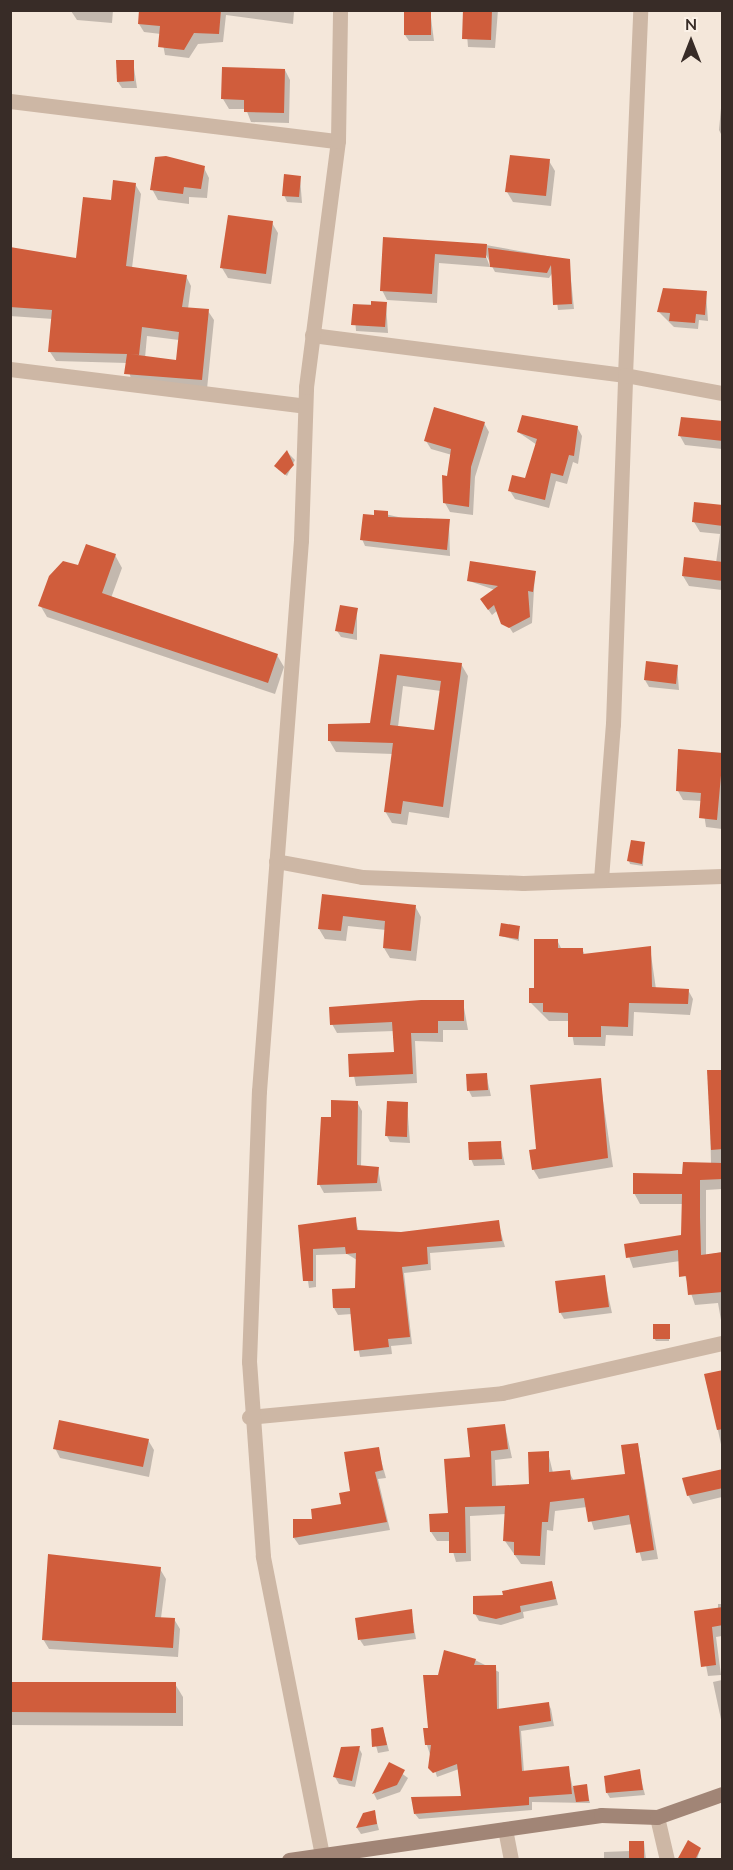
<!DOCTYPE html>
<html>
<head>
<meta charset="utf-8">
<style>
	body { margin:0 }
	#map { position:relative; width:733px; height:1870px; overflow:hidden; background:#f4e7da; font-family:Mulish,sans-serif }
	div>[style] { position:absolute }
	[style*='--x'] { left:calc(var(--x)*1px); top:calc(var(--y)*1px); width:calc(var(--w)*1px); rotate:calc(var(--a)*1deg) }
	.shadow>* { inset:0; background:#0003 }
	.building>* { inset:0; background:#d05d3c }
	.minor>* { height:15px; margin:-7.5px; padding:0 7.5px; transform-origin:7.5px; border-radius:7.5px; background:#cdb7a5 }
	.tertiary>* { height:15px; margin:-7.5px; padding:0 7.5px; transform-origin:7.5px; border-radius:7.5px; background:#cdb7a5 }
	.secondary>* { height:15px; margin:-7.5px; padding:0 7.5px; transform-origin:7.5px; border-radius:7.5px; background:#a18576 }
	span { translate:-50% -50%; white-space:nowrap; text-align:center; line-height:1.15; -webkit-text-stroke:4.5px #fbf1e7; paint-order:stroke }
	.frame { position:absolute; inset:0; border:12px solid #382c27; pointer-events:none }
	.north { position:absolute; left:661px; top:12px; width:60px; height:60px; -webkit-text-stroke:4px #fbf1e7; paint-order:stroke; rotate:0deg; font-size:16px; font-weight:700; line-height:24px; text-align:center; color:#382c27 }
	.north::after { content:''; display:block; margin:auto; width:21px; height:27px; background:#382c27; clip-path:polygon(50% 0,100% 100%,50% 72%,0 100%) }
</style>
</head>
<body>
<div id="map">
	<div class="shadow">
		<div style="clip-path:polygon(113px 10px,112px 23px,77px 20px,71px 11px)"></div>
		<div style="clip-path:polygon(141px 10px,294px 10px,294px 12px,293px 24px,226px 15px,223px 42px,198px 44px,189px 58px,165px 55px,161px 34px,144px 32px,139px 24px)"></div>
		<div style="clip-path:polygon(430px 10px,434px 41px,409px 41px,405px 35px)"></div>
		<div style="clip-path:polygon(465px 10px,498px 10px,495px 48px,468px 47px)"></div>
		<div style="clip-path:polygon(133px 61px,137px 88px,122px 88px,118px 82px)"></div>
		<div style="clip-path:polygon(285px 70px,290px 80px,289px 123px,251px 122px,246px 109px,229px 109px,223px 99px)"></div>
		<div style="clip-path:polygon(722px 97px,722px 136px,719px 130px)"></div>
		<div style="clip-path:polygon(549px 161px,555px 171px,551px 206px,513px 202px,507px 192px)"></div>
		<div style="clip-path:polygon(204px 168px,209px 178px,207px 198px,189px 197px,189px 204px,158px 200px,152px 189px)"></div>
		<div style="clip-path:polygon(300px 177px,302px 203px,287px 202px,284px 195px)"></div>
		<div style="clip-path:polygon(evenodd,135px 184px,141px 194px,132px 268px,186px 276px,191px 286px,188px 309px,208px 311px,214px 320px,207px 389px,132px 383px,127px 363px,56px 361px,50px 352px,53px 319px,10px 316px,10px 250px,77px 259px,112px 202px,135px 184px,147px 336px,179px 340px,177px 362px,145px 358px,147px 336px)"></div>
		<div style="clip-path:polygon(272px 223px,278px 233px,271px 284px,228px 278px,222px 268px)"></div>
		<div style="clip-path:polygon(385px 239px,486px 245px,569px 260px,574px 309px,558px 310px,553px 272px,549px 278px,495px 272px,484px 251px,490px 267px,439px 263px,437px 303px,387px 300px,382px 290px)"></div>
		<div style="clip-path:polygon(706px 293px,708px 321px,699px 320px,698px 329px,674px 327px,659px 312px)"></div>
		<div style="clip-path:polygon(386px 304px,388px 333px,356px 331px,354px 305px)"></div>
		<div style="clip-path:polygon(484px 423px,489px 432px,475px 477px,473px 515px,450px 512px,445px 503px,452px 455px,431px 449px,426px 441px)"></div>
		<div style="clip-path:polygon(722px 423px,722px 449px,685px 445px,680px 436px)"></div>
		<div style="clip-path:polygon(577px 427px,582px 436px,578px 464px,573px 462px,567px 484px,556px 481px,549px 508px,515px 499px,510px 491px,526px 480px,537px 445px,518px 432px)"></div>
		<div style="clip-path:polygon(287px 452px,295px 460px,287px 476px,278px 469px)"></div>
		<div style="clip-path:polygon(722px 507px,722px 590px,689px 586px,683px 576px,716px 563px,720px 534px,700px 532px,694px 522px)"></div>
		<div style="clip-path:polygon(376px 512px,425px 523px,426px 518px,449px 521px,450px 556px,365px 546px,362px 539px)"></div>
		<div style="clip-path:polygon(115px 555px,122px 568px,111px 598px,277px 655px,284px 667px,275px 694px,47px 617px,40px 605px,79px 567px)"></div>
		<div style="clip-path:polygon(535px 573px,532px 623px,513px 633px,498px 610px,492px 615px,485px 605px,495px 590px,469px 581px)"></div>
		<div style="clip-path:polygon(357px 609px,357px 640px,341px 637px,337px 631px)"></div>
		<div style="clip-path:polygon(evenodd,382px 655px,461px 664px,468px 676px,449px 818px,409px 812px,407px 825px,392px 823px,385px 811px,393px 754px,336px 752px,329px 740px,371px 724px,382px 655px,403px 686px,441px 691px,436px 732px,398px 727px,403px 686px)"></div>
		<div style="clip-path:polygon(677px 666px,679px 690px,649px 687px,645px 680px)"></div>
		<div style="clip-path:polygon(722px 754px,722px 829px,706px 827px,702px 801px,683px 800px,678px 791px)"></div>
		<div style="clip-path:polygon(644px 844px,643px 866px,630px 864px,629px 861px)"></div>
		<div style="clip-path:polygon(323px 896px,415px 906px,421px 917px,416px 961px,390px 958px,384px 948px,386px 930px,348px 926px,346px 941px,325px 939px,319px 929px)"></div>
		<div style="clip-path:polygon(519px 927px,519px 941px,501px 936px)"></div>
		<div style="clip-path:polygon(557px 940px,562px 950px,582px 949px,585px 955px,650px 948px,656px 989px,688px 990px,693px 999px,690px 1015px,634px 1012px,633px 1036px,606px 1035px,605px 1046px,574px 1045px,570px 1021px,549px 1021px,531px 1003px,531px 989px,536px 989px)"></div>
		<div style="clip-path:polygon(463px 1002px,468px 1030px,443px 1030px,443px 1042px,415px 1041px,417px 1083px,356px 1086px,350px 1056px,395px 1053px,394px 1031px,337px 1033px,332px 1024px)"></div>
		<div style="clip-path:polygon(709px 1072px,722px 1072px,722px 1189px,706px 1190px,706px 1255px,722px 1252px,722px 1326px,718px 1303px,695px 1305px,680px 1261px,633px 1268px,625px 1245px,683px 1236px,683px 1204px,640px 1204px,634px 1193px,711px 1164px)"></div>
		<div style="clip-path:polygon(486px 1074px,491px 1096px,472px 1097px,469px 1091px)"></div>
		<div style="clip-path:polygon(600px 1080px,613px 1167px,539px 1179px,533px 1169px)"></div>
		<div style="clip-path:polygon(357px 1102px,362px 1111px,361px 1167px,378px 1168px,382px 1191px,324px 1193px,319px 1184px,332px 1119px)"></div>
		<div style="clip-path:polygon(407px 1103px,410px 1143px,390px 1142px,387px 1136px)"></div>
		<div style="clip-path:polygon(500px 1142px,505px 1165px,474px 1166px,471px 1159px)"></div>
		<div style="clip-path:polygon(355px 1219px,359px 1232px,401px 1234px,498px 1222px,505px 1247px,430px 1253px,431px 1270px,404px 1273px,412px 1344px,391px 1346px,392px 1354px,360px 1357px,352px 1314px,338px 1315px,334px 1308px,357px 1289px,357px 1260px,347px 1254px,316px 1255px,316px 1287px,309px 1288px,300px 1226px)"></div>
		<div style="clip-path:polygon(604px 1277px,612px 1313px,564px 1319px,560px 1312px)"></div>
		<div style="clip-path:polygon(669px 1325px,669px 1341px,656px 1341px,654px 1338px)"></div>
		<div style="clip-path:polygon(722px 1371px,722px 1449px,706px 1375px)"></div>
		<div style="clip-path:polygon(505px 1426px,512px 1458px,495px 1460px,496px 1487px,531px 1486px,548px 1452px,553px 1473px,569px 1472px,574px 1481px,626px 1475px,638px 1445px,658px 1559px,642px 1561px,632px 1524px,594px 1530px,587px 1507px,555px 1511px,553px 1531px,547px 1530px,545px 1565px,521px 1564px,505px 1541px,506px 1514px,470px 1516px,471px 1561px,456px 1562px,450px 1541px,437px 1541px,431px 1532px,449px 1515px,472px 1459px)"></div>
		<div style="clip-path:polygon(148px 1440px,154px 1450px,149px 1477px,60px 1458px,55px 1448px)"></div>
		<div style="clip-path:polygon(378px 1449px,386px 1478px,378px 1479px,390px 1530px,299px 1545px,294px 1538px,343px 1506px)"></div>
		<div style="clip-path:polygon(722px 1470px,722px 1497px,693px 1504px,688px 1495px)"></div>
		<div style="clip-path:polygon(160px 1569px,166px 1579px,161px 1618px,174px 1619px,180px 1629px,178px 1657px,49px 1649px,43px 1639px)"></div>
		<div style="clip-path:polygon(552px 1582px,558px 1605px,523px 1612px,524px 1618px,501px 1625px,479px 1621px,475px 1614px,504px 1597px)"></div>
		<div style="clip-path:polygon(718px 1604px,722px 1604px,722px 1636px,716px 1637px,721px 1675px,708px 1676px,696px 1612px,718px 1609px)"></div>
		<div style="clip-path:polygon(411px 1611px,416px 1639px,364px 1646px,360px 1640px)"></div>
		<div style="clip-path:polygon(475px 1660px,499px 1672px,499px 1710px,548px 1703px,551px 1709px,554px 1726px,521px 1731px,524px 1772px,568px 1768px,573px 1788px,586px 1786px,590px 1803px,532px 1802px,532px 1810px,419px 1819px,415px 1814px,462px 1797px,459px 1769px,437px 1777px,427px 1745px,439px 1676px)"></div>
		<div style="clip-path:polygon(722px 1680px,722px 1724px,713px 1682px)"></div>
		<div style="clip-path:polygon(10px 1683px,175px 1684px,183px 1697px,183px 1726px,10px 1725px)"></div>
		<div style="clip-path:polygon(383px 1729px,389px 1751px,378px 1753px,372px 1731px)"></div>
		<div style="clip-path:polygon(359px 1748px,362px 1754px,355px 1787px,339px 1784px,335px 1777px)"></div>
		<div style="clip-path:polygon(389px 1764px,408px 1778px,400px 1792px,377px 1800px,374px 1794px)"></div>
		<div style="clip-path:polygon(639px 1771px,645px 1795px,610px 1798px,607px 1793px)"></div>
		<div style="clip-path:polygon(374px 1812px,379px 1830px,361px 1834px,357px 1828px)"></div>
		<div style="clip-path:polygon(644px 1842px,646px 1860px,604px 1860px,604px 1852px,630px 1851px)"></div>
		<div style="clip-path:polygon(700px 1849px,697px 1860px,683px 1860px)"></div>
	</div>
	<div class="building">
		<div style="clip-path:polygon(139px 10px,221px 10px,219px 34px,194px 33px,184px 50px,158px 47px,160px 26px,138px 24px)"></div>
		<div style="clip-path:polygon(404px 10px,431px 10px,431px 35px,404px 35px)"></div>
		<div style="clip-path:polygon(463px 10px,492px 10px,491px 40px,462px 39px)"></div>
		<div style="clip-path:polygon(116px 60px,134px 60px,134px 81px,117px 82px)"></div>
		<div style="clip-path:polygon(222px 67px,285px 69px,284px 113px,244px 112px,244px 100px,221px 99px)"></div>
		<div style="clip-path:polygon(510px 155px,550px 159px,546px 196px,505px 192px)"></div>
		<div style="clip-path:polygon(166px 156px,205px 166px,201px 189px,184px 187px,183px 194px,150px 190px,155px 157px)"></div>
		<div style="clip-path:polygon(284px 174px,301px 176px,299px 197px,282px 196px)"></div>
		<div style="clip-path:polygon(evenodd,113px 180px,136px 183px,126px 266px,187px 275px,182px 307px,209px 309px,202px 380px,124px 374px,127px 354px,48px 352px,52px 310px,10px 307px,10px 247px,76px 258px,83px 197px,111px 200px,113px 180px,142px 327px,179px 332px,176px 360px,130px 354px,139px 355px,142px 327px)"></div>
		<div style="clip-path:polygon(228px 215px,273px 221px,266px 274px,220px 268px)"></div>
		<div style="clip-path:polygon(383px 237px,487px 244px,486px 258px,435px 254px,432px 294px,380px 291px)"></div>
		<div style="clip-path:polygon(488px 248px,570px 259px,572px 304px,553px 305px,551px 265px,547px 273px,490px 267px)"></div>
		<div style="clip-path:polygon(663px 288px,707px 291px,705px 315px,696px 314px,695px 323px,669px 321px,670px 313px,657px 312px)"></div>
		<div style="clip-path:polygon(371px 301px,387px 302px,385px 327px,351px 325px,353px 304px,371px 305px)"></div>
		<div style="clip-path:polygon(434px 407px,485px 422px,471px 467px,469px 507px,443px 503px,442px 475px,447px 476px,451px 449px,424px 441px)"></div>
		<div style="clip-path:polygon(522px 415px,578px 426px,574px 456px,569px 455px,563px 476px,551px 473px,545px 500px,508px 491px,512px 475px,525px 478px,537px 439px,517px 432px)"></div>
		<div style="clip-path:polygon(681px 417px,723px 421px,723px 441px,678px 436px)"></div>
		<div style="clip-path:polygon(287px 450px,294px 465px,285px 475px,274px 466px)"></div>
		<div style="clip-path:polygon(694px 502px,723px 505px,723px 526px,692px 522px)"></div>
		<div style="clip-path:polygon(374px 510px,388px 511px,388px 517px,450px 519px,447px 550px,360px 540px,363px 514px,374px 515px)"></div>
		<div style="clip-path:polygon(86px 544px,116px 554px,102px 593px,278px 654px,268px 683px,38px 606px,49px 576px,63px 561px,78px 565px)"></div>
		<div style="clip-path:polygon(684px 557px,723px 562px,723px 581px,682px 576px)"></div>
		<div style="clip-path:polygon(470px 561px,536px 571px,533px 592px,528px 591px,530px 617px,509px 628px,501px 624px,494px 605px,488px 610px,480px 599px,498px 586px,467px 581px)"></div>
		<div style="clip-path:polygon(340px 605px,358px 608px,353px 634px,335px 631px)"></div>
		<div style="clip-path:polygon(evenodd,380px 654px,462px 663px,443px 807px,403px 801px,401px 814px,384px 812px,393px 743px,328px 741px,328px 724px,370px 723px,380px 654px,397px 675px,441px 681px,434px 730px,390px 725px,397px 675px)"></div>
		<div style="clip-path:polygon(646px 661px,678px 665px,676px 684px,644px 680px)"></div>
		<div style="clip-path:polygon(678px 749px,723px 753px,717px 820px,699px 818px,701px 793px,676px 791px)"></div>
		<div style="clip-path:polygon(631px 840px,645px 842px,642px 864px,627px 861px)"></div>
		<div style="clip-path:polygon(322px 894px,416px 905px,411px 951px,383px 948px,385px 921px,343px 916px,341px 931px,318px 929px)"></div>
		<div style="clip-path:polygon(501px 923px,520px 926px,518px 939px,499px 936px)"></div>
		<div style="clip-path:polygon(534px 939px,558px 939px,558px 948px,583px 948px,583px 954px,651px 946px,652px 987px,689px 989px,688px 1004px,629px 1003px,628px 1027px,601px 1026px,601px 1037px,568px 1037px,568px 1013px,543px 1012px,543px 1003px,529px 1003px,529px 988px,534px 988px)"></div>
		<div style="clip-path:polygon(421px 1000px,464px 1000px,464px 1021px,438px 1021px,438px 1033px,411px 1033px,413px 1074px,349px 1077px,348px 1054px,394px 1052px,392px 1022px,330px 1025px,329px 1007px)"></div>
		<div style="clip-path:polygon(707px 1070px,723px 1070px,723px 1149px,711px 1150px)"></div>
		<div style="clip-path:polygon(487px 1073px,488px 1090px,467px 1091px,466px 1074px)"></div>
		<div style="clip-path:polygon(601px 1078px,608px 1158px,532px 1170px,529px 1150px,536px 1149px,530px 1085px)"></div>
		<div style="clip-path:polygon(331px 1100px,358px 1101px,357px 1165px,379px 1167px,377px 1183px,317px 1185px,321px 1117px,331px 1117px)"></div>
		<div style="clip-path:polygon(387px 1101px,408px 1102px,407px 1137px,385px 1136px)"></div>
		<div style="clip-path:polygon(501px 1141px,502px 1159px,469px 1160px,468px 1142px)"></div>
		<div style="clip-path:polygon(683px 1162px,723px 1163px,723px 1179px,700px 1180px,700px 1217px,701px 1255px,723px 1252px,723px 1292px,688px 1295px,686px 1276px,679px 1277px,678px 1250px,626px 1258px,624px 1244px,681px 1235px,682px 1194px,633px 1194px,633px 1173px,682px 1174px)"></div>
		<div style="clip-path:polygon(356px 1217px,357px 1230px,401px 1232px,499px 1220px,502px 1241px,427px 1247px,428px 1264px,402px 1267px,410px 1337px,388px 1339px,389px 1347px,354px 1351px,350px 1308px,333px 1308px,332px 1289px,355px 1288px,356px 1253px,346px 1254px,345px 1247px,313px 1249px,313px 1281px,303px 1281px,298px 1225px)"></div>
		<div style="clip-path:polygon(605px 1275px,609px 1307px,559px 1313px,555px 1281px)"></div>
		<div style="clip-path:polygon(653px 1324px,670px 1324px,670px 1339px,653px 1339px)"></div>
		<div style="clip-path:polygon(723px 1370px,723px 1429px,717px 1430px,704px 1374px)"></div>
		<div style="clip-path:polygon(59px 1420px,149px 1439px,143px 1467px,53px 1449px)"></div>
		<div style="clip-path:polygon(505px 1424px,508px 1449px,491px 1451px,492px 1486px,529px 1484px,528px 1452px,549px 1451px,549px 1472px,570px 1470px,571px 1480px,625px 1474px,621px 1445px,638px 1443px,654px 1550px,636px 1553px,629px 1515px,588px 1522px,584px 1498px,550px 1502px,548px 1522px,542px 1522px,540px 1556px,514px 1555px,514px 1542px,503px 1541px,505px 1506px,465px 1507px,466px 1553px,449px 1553px,449px 1532px,430px 1532px,429px 1514px,448px 1513px,444px 1459px,470px 1457px,467px 1428px)"></div>
		<div style="clip-path:polygon(379px 1447px,383px 1470px,375px 1472px,387px 1522px,293px 1538px,293px 1519px,312px 1519px,311px 1509px,341px 1504px,339px 1493px,350px 1491px,344px 1452px)"></div>
		<div style="clip-path:polygon(723px 1469px,723px 1488px,687px 1496px,682px 1478px)"></div>
		<div style="clip-path:polygon(48px 1554px,161px 1567px,155px 1617px,175px 1618px,173px 1648px,42px 1640px)"></div>
		<div style="clip-path:polygon(552px 1581px,556px 1599px,520px 1606px,521px 1612px,496px 1619px,473px 1614px,473px 1596px,503px 1595px,502px 1591px)"></div>
		<div style="clip-path:polygon(723px 1607px,723px 1625px,712px 1627px,716px 1665px,701px 1667px,694px 1611px)"></div>
		<div style="clip-path:polygon(412px 1609px,414px 1633px,358px 1640px,355px 1618px)"></div>
		<div style="clip-path:polygon(444px 1650px,476px 1659px,474px 1665px,496px 1665px,497px 1709px,549px 1702px,551px 1721px,519px 1726px,522px 1771px,569px 1766px,572px 1794px,529px 1797px,529px 1805px,414px 1814px,411px 1797px,461px 1796px,457px 1764px,433px 1773px,428px 1768px,431px 1745px,425px 1745px,423px 1728px,428px 1728px,423px 1675px,438px 1675px)"></div>
		<div style="clip-path:polygon(10px 1682px,176px 1682px,176px 1713px,10px 1712px)"></div>
		<div style="clip-path:polygon(383px 1727px,387px 1745px,372px 1747px,371px 1729px)"></div>
		<div style="clip-path:polygon(360px 1746px,352px 1781px,333px 1777px,341px 1747px)"></div>
		<div style="clip-path:polygon(389px 1762px,405px 1770px,397px 1785px,372px 1794px)"></div>
		<div style="clip-path:polygon(640px 1769px,643px 1790px,606px 1793px,604px 1776px)"></div>
		<div style="clip-path:polygon(587px 1784px,589px 1801px,576px 1802px,573px 1786px)"></div>
		<div style="clip-path:polygon(375px 1810px,377px 1824px,356px 1828px,363px 1813px)"></div>
		<div style="clip-path:polygon(688px 1840px,701px 1848px,695px 1860px,677px 1860px)"></div>
		<div style="clip-path:polygon(629px 1841px,644px 1841px,644px 1860px,629px 1860px)"></div>
	</div>
	<div class="minor">
		<div style="--x:10;--y:101;--w:330;--a:7"></div>
		<div style="--x:312;--y:335;--w:316;--a:7.3"></div>
		<div style="--x:625;--y:375;--w:365;--a:-87.6"></div>
		<div style="--x:10;--y:369;--w:297;--a:7.1"></div>
		<div style="--x:276;--y:861;--w:87;--a:10.5"></div>
		<div style="--x:362;--y:877;--w:161;--a:2.1"></div>
		<div style="--x:523;--y:883;--w:199;--a:-2"></div>
		<div style="--x:601;--y:879;--w:155;--a:-85.6"></div>
		<div style="--x:613;--y:724;--w:349;--a:-88"></div>
		<div style="--x:625;--y:375;--w:99;--a:10.5"></div>
		<div style="--x:249;--y:1417;--w:254;--a:-5.4"></div>
		<div style="--x:502;--y:1393;--w:226;--a:-12.8"></div>
		<div style="--x:657;--y:1817;--w:44;--a:76.9"></div>
		<div style="--x:322;--y:1855;--w:305;--a:-101.2"></div>
		<div style="--x:263;--y:1556;--w:195;--a:-94.1"></div>
		<div style="--x:249;--y:1362;--w:271;--a:-87.9"></div>
		<div style="--x:259;--y:1091;--w:553;--a:-85.64"></div>
		<div style="--x:301;--y:540;--w:153;--a:-88.1"></div>
		<div style="--x:306;--y:387;--w:248;--a:-82.6"></div>
		<div style="--x:338;--y:141;--w:131;--a:-89.1"></div>
	</div>
	<div class="tertiary">
		<div style="--x:505;--y:1829;--w:32;--a:79"></div>
	</div>
	<div class="secondary">
		<div style="--x:289;--y:1860;--w:315;--a:-8.2"></div>
		<div style="--x:601;--y:1815;--w:56;--a:2"></div>
		<div style="--x:657;--y:1817;--w:69;--a:-19.5"></div>
	</div>
	<div class="frame"></div>
	<div class="north">N</div>
</div>
</body>
</html>
